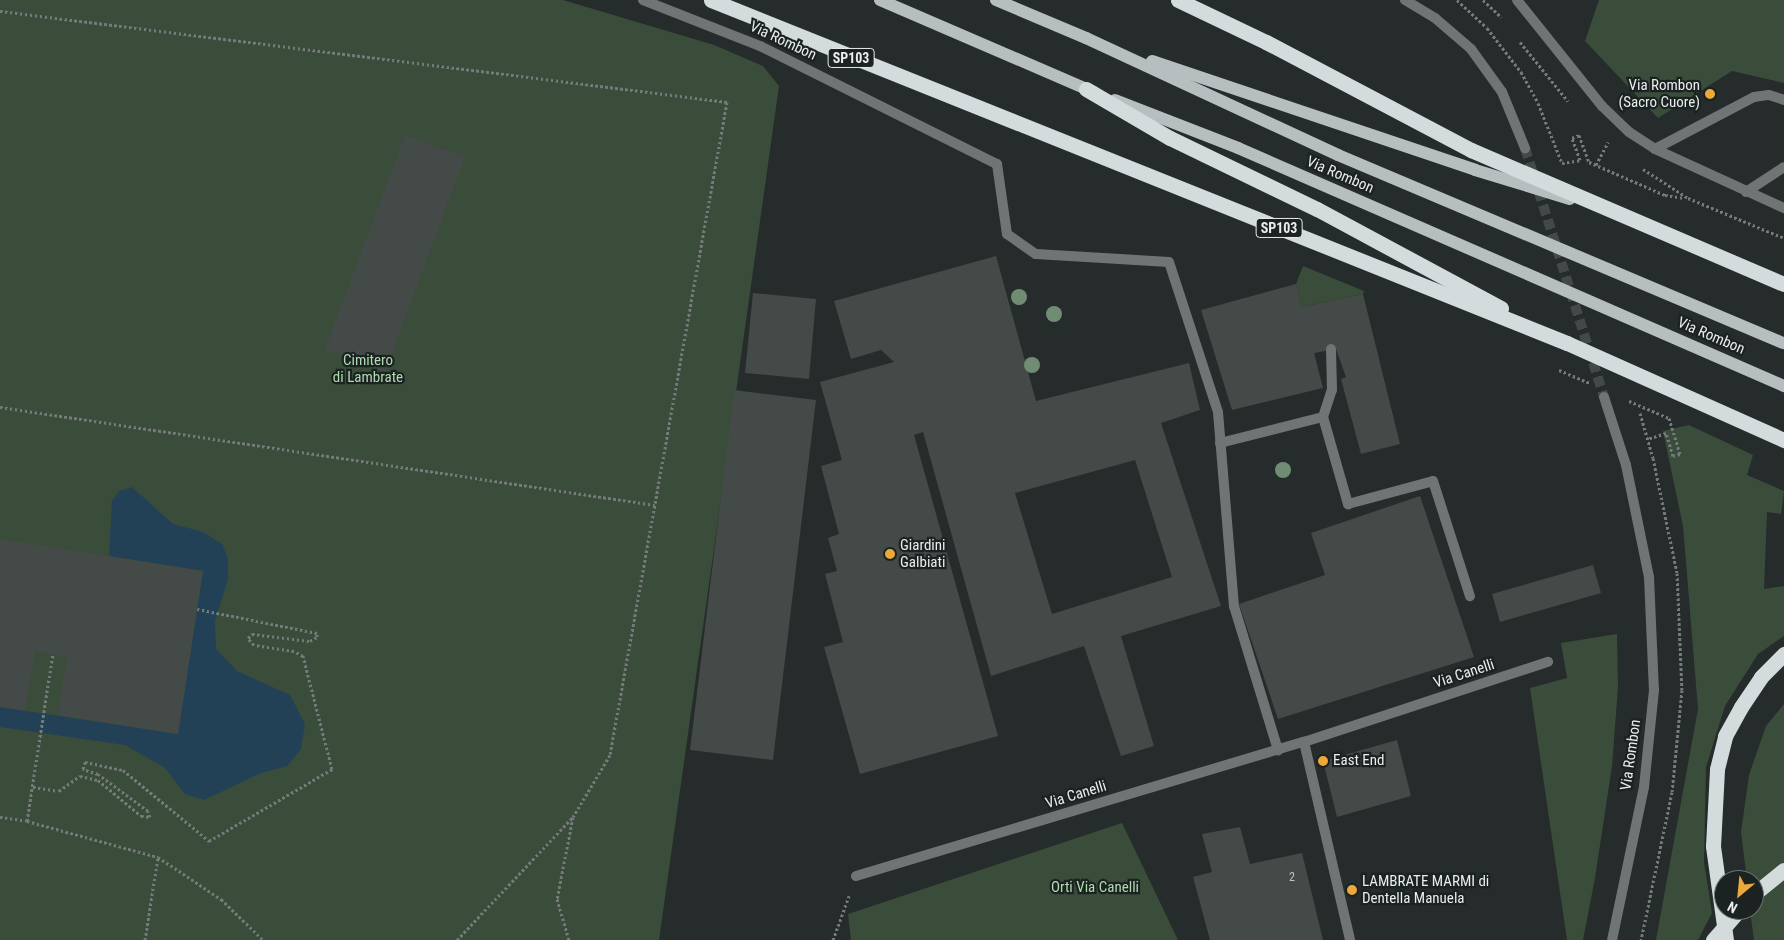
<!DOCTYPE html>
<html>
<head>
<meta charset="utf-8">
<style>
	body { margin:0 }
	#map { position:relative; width:1784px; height:940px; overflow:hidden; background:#252c2b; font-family:"Roboto Condensed",sans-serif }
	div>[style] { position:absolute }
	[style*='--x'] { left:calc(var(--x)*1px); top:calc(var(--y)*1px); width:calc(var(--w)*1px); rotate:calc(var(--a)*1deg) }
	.green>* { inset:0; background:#3a4d3a }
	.water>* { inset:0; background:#224156 }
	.building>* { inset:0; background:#434a47 }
	.street-tunnel>* { height:10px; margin-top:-5px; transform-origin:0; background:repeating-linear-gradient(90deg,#424948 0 10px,transparent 0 15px) }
	.path>* { height:3px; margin-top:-1.5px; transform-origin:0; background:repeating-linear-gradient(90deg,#757a7a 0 2.5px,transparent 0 5px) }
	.lane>* { height:10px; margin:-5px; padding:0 5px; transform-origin:5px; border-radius:5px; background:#707475 }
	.street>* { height:10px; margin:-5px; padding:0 5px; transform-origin:5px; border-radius:5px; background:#707475 }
	.primary>* { height:12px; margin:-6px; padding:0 6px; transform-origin:6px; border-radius:6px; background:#b7bec0 }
	.highway>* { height:15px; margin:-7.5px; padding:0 7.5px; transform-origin:7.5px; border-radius:7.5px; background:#d3dbdd }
	.trees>* { width:16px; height:16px; margin:-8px; border-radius:50%; background:#708d73 }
	.dots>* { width:14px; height:14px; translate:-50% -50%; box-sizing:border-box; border:2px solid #1b2221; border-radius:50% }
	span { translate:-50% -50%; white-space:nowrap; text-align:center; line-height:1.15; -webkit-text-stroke:4.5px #1b2221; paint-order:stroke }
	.number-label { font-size:12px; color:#c0c4c4 }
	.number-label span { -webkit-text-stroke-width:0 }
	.shield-label span { padding:1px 4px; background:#1b2221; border:1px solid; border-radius:4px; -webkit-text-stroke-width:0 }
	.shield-label { font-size:14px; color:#e9eded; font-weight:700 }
	.street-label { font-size:15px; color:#e9eded }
	.poi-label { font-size:15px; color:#e9eded }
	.right { translate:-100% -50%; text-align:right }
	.left { translate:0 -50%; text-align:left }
	.park-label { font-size:15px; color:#adddae }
	.north { position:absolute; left:1714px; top:870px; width:50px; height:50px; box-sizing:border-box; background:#1b2221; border:1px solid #6d7373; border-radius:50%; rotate:208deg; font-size:14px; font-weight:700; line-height:20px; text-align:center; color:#e9eded }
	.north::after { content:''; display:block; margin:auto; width:18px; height:22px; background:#eca93a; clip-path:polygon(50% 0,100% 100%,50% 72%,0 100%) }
</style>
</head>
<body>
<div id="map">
	<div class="green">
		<div style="clip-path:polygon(0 0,563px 0,714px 45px,763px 66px,779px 86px,659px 940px,0 940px)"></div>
		<div style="clip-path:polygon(1599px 0,1784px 0,1784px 83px,1732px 71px,1658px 118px,1585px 41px)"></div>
		<div style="clip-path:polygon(1303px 266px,1364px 291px,1363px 294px,1302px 307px,1296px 284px)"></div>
		<div style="clip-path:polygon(1689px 425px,1753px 455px,1747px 475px,1784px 491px,1781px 514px,1767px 512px,1764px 589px,1784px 586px,1784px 636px,1758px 654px,1725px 706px,1706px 767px,1704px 862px,1712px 913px,1698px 940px,1656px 940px,1698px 709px,1683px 526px,1663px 431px)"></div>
		<div style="clip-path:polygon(1617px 634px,1618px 687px,1612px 766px,1595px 878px,1583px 940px,1567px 940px,1530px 688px,1567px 678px,1561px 643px)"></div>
		<div style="clip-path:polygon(1784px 704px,1784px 940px,1754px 940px,1750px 910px,1754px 910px,1754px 880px,1747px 880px,1741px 832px,1749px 775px,1766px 726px)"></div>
		<div style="clip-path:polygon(1122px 823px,1178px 940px,851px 940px,848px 914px)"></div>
	</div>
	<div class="water">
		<div style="clip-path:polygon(132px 487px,173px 524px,203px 532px,222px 544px,228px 558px,228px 580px,215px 620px,216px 649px,237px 671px,290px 695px,305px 724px,301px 749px,287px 766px,261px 773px,204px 800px,185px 794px,165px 768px,125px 745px,0 727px,0 707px,178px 734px,203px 571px,109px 556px,112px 501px,119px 491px)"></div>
	</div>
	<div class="building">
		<div style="clip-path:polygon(405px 135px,465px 157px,385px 372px,325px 349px)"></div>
		<div style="clip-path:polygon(evenodd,996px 256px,1036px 401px,1189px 363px,1200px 410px,1161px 423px,1221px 606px,1121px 636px,1154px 746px,1121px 756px,1084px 646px,991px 676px,923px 432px,914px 435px,998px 736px,860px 774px,824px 647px,843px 642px,825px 574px,837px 571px,828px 538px,839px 534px,821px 466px,842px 460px,820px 382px,894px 362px,881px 350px,851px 359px,834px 301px,996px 256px,1135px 460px,1172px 577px,1052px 614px,1015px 493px,1135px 460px)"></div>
		<div style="clip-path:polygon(1296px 284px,1302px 307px,1363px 294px,1400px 444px,1361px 454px,1341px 379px,1346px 377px,1336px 349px,1314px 353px,1323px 388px,1232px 410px,1201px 310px)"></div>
		<div style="clip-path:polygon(753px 293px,816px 299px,809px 379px,745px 373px)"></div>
		<div style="clip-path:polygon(734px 390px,816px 400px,773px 760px,690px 750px)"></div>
		<div style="clip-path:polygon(1420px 496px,1474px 657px,1278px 719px,1239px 604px,1325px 575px,1311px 533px)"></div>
		<div style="clip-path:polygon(0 539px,203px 571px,178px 734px,58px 715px,67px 657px,35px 651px,25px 711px,0 707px)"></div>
		<div style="clip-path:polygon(1593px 565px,1601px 593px,1500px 622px,1492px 594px)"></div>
		<div style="clip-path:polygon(1397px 740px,1411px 796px,1337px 817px,1323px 761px)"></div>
		<div style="clip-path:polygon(1240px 827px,1250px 864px,1302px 853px,1323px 940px,1210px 940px,1193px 877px,1212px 872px,1202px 834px)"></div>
	</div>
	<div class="street-tunnel">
		<div style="--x:1525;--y:148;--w:261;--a:72.4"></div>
	</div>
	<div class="path">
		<div style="--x:1457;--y:0;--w:41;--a:43"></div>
		<div style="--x:1487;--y:28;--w:56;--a:52.3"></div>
		<div style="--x:1521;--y:72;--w:35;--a:61"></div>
		<div style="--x:1538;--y:103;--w:65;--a:68.2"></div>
		<div style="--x:1562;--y:163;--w:18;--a:-9"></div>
		<div style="--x:1580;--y:160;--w:23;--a:-110"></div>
		<div style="--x:1572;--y:138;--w:8;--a:-23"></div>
		<div style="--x:1579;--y:135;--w:29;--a:70"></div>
		<div style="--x:1589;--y:162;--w:83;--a:23.5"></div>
		<div style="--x:1665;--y:195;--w:20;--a:9"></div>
		<div style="--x:1483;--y:0;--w:25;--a:43"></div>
		<div style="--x:0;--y:11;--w:733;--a:7.13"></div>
		<div style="--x:727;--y:102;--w:663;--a:100.16"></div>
		<div style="--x:610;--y:755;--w:72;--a:120.8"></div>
		<div style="--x:1520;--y:42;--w:76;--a:50.9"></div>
		<div style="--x:1596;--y:165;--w:26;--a:-62"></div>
		<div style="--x:1643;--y:169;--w:54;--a:32.8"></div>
		<div style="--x:1688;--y:198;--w:104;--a:22.6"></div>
		<div style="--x:1559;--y:370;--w:33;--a:23"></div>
		<div style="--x:1629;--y:401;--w:43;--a:23"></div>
		<div style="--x:1669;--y:418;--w:38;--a:73"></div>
		<div style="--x:1680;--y:454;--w:7;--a:164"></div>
		<div style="--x:1673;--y:456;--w:24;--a:-107"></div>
		<div style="--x:1666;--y:433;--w:20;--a:162"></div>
		<div style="--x:0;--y:407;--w:662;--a:8.51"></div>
		<div style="--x:1640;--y:413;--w:47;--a:73.9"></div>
		<div style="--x:1653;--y:458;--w:117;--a:78.2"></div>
		<div style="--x:1677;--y:573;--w:117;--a:87.6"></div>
		<div style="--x:1682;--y:690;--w:102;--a:95.6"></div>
		<div style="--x:1672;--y:792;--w:151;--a:101.8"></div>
		<div style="--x:33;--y:787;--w:26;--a:9"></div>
		<div style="--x:59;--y:791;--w:26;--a:-36"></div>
		<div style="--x:80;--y:776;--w:18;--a:13"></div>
		<div style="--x:98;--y:780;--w:56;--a:39.9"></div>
		<div style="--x:141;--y:816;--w:9;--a:6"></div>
		<div style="--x:150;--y:817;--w:6;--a:-108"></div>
		<div style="--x:148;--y:811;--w:62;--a:-143.5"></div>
		<div style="--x:98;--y:774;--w:16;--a:-162"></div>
		<div style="--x:83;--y:769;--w:7;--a:-74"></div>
		<div style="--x:85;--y:762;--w:39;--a:12"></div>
		<div style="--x:123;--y:770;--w:112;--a:39.5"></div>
		<div style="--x:209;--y:841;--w:143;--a:-30.3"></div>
		<div style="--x:332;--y:769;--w:117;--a:-104.4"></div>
		<div style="--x:303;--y:656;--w:10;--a:-151"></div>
		<div style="--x:294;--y:651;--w:40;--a:-171.5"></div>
		<div style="--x:254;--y:645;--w:9;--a:-131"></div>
		<div style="--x:248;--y:638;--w:6;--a:-45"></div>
		<div style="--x:252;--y:634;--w:58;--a:6.9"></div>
		<div style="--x:310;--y:641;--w:8;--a:-30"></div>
		<div style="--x:317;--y:637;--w:4;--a:-90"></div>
		<div style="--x:317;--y:633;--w:122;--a:-168.7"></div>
		<div style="--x:0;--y:817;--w:27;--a:8"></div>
		<div style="--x:27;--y:821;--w:136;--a:15.4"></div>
		<div style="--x:158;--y:857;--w:76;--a:33.7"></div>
		<div style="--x:221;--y:899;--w:59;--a:44.3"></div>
		<div style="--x:27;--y:821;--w:169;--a:-81.2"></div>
		<div style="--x:145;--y:940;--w:84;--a:-81.1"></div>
		<div style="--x:457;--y:940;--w:169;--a:-46.7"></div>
		<div style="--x:573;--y:817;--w:84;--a:101"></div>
		<div style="--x:557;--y:899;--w:43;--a:73.7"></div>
		<div style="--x:833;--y:940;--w:47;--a:-70"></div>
	</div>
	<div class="lane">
		<div style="--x:643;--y:0;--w:126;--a:21.5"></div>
		<div style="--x:760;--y:46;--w:265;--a:26.5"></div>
		<div style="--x:997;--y:164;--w:71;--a:81.9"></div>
		<div style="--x:1007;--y:234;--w:35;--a:35"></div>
		<div style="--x:1036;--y:254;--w:133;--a:3.4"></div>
		<div style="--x:1169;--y:262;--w:158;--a:71.9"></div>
		<div style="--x:1218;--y:412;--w:195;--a:85.3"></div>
		<div style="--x:1234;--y:606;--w:151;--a:73"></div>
		<div style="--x:1517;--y:0;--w:136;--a:51.3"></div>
		<div style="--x:1602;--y:106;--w:37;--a:44"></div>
		<div style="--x:1629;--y:132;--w:31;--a:33"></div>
		<div style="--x:1655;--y:149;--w:142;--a:24.6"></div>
		<div style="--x:1655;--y:149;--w:112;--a:-27.7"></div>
		<div style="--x:1754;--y:97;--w:15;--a:-8"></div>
		<div style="--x:1769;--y:95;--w:16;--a:18"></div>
		<div style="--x:1746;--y:192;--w:45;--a:-33.3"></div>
		<div style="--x:1323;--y:417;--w:91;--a:74"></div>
		<div style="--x:1348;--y:504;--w:88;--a:-15.1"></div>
		<div style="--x:1433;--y:481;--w:121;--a:72.2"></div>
		<div style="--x:1220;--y:443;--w:106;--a:-14.2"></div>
		<div style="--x:1323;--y:417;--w:28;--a:-72"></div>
		<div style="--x:1332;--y:390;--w:41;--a:-91.4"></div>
		<div style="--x:1304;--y:742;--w:203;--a:76.9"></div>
		<div style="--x:856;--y:876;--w:468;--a:-16.7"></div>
		<div style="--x:1304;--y:742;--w:257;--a:-18.2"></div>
	</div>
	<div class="street">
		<div style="--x:1405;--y:0;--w:35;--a:31"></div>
		<div style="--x:1435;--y:18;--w:48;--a:40.7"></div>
		<div style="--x:1471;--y:49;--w:53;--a:54.2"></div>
		<div style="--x:1502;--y:92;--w:61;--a:67.7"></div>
		<div style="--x:1604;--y:397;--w:71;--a:72.1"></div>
		<div style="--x:1626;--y:465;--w:114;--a:78.4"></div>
		<div style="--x:1649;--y:577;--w:113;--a:87.5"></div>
		<div style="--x:1654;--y:690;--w:98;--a:95.9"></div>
		<div style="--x:1644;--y:787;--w:156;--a:101.8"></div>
	</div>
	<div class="primary">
		<div style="--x:880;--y:0;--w:233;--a:23.3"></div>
		<div style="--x:996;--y:0;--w:98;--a:22.9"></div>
		<div style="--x:1086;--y:38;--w:278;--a:24.9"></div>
		<div style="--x:1338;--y:155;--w:484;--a:22.9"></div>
		<div style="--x:1152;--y:61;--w:341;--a:18.6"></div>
		<div style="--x:1475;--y:170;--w:99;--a:17"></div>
		<div style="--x:1115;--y:100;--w:132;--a:21.3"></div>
		<div style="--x:1238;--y:148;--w:596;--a:23.55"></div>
	</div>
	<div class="highway">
		<div style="--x:711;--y:0;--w:922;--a:21.84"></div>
		<div style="--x:1567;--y:343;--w:238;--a:24.1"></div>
		<div style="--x:1178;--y:0;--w:98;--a:25.5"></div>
		<div style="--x:1266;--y:42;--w:232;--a:27.8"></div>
		<div style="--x:1471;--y:150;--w:340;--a:23.2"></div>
		<div style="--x:1086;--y:89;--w:97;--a:30.3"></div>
		<div style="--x:1170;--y:138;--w:163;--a:25.8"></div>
		<div style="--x:1317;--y:209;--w:209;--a:28.3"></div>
		<div style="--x:1754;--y:894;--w:38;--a:-39"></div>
		<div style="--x:1713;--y:940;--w:40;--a:-49"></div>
		<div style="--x:1726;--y:940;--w:95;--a:-97.9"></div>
		<div style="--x:1713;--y:846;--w:77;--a:-87"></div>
		<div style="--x:1717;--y:769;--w:34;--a:-76"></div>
		<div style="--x:1725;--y:736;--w:33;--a:-61"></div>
		<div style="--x:1741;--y:707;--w:36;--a:-56"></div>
		<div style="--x:1761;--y:677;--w:33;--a:-45"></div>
	</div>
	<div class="trees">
		<div style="left:1019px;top:297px"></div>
		<div style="left:1054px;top:314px"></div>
		<div style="left:1032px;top:365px"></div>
		<div style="left:1283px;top:470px"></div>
	</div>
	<div class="dots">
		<div style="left:1710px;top:94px;background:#eca93a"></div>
		<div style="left:890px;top:554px;background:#eca93a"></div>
		<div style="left:1323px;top:761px;background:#eca93a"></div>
		<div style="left:1352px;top:890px;background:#eca93a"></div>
	</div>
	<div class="number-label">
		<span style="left:1292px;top:878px">2</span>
	</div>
	<div class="shield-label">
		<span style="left:851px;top:58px">SP103</span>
		<span style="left:1279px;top:228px">SP103</span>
	</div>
	<div class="street-label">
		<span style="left:783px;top:41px;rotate:25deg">Via Rombon</span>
		<span style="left:1340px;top:175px;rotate:23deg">Via Rombon</span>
		<span style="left:1711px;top:336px;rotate:23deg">Via Rombon</span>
		<span style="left:1464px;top:674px;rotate:-18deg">Via Canelli</span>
		<span style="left:1631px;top:755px;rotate:-82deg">Via Rombon</span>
		<span style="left:1076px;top:795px;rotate:-17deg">Via Canelli</span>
	</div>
	<div class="poi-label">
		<span class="right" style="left:1700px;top:94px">Via Rombon<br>(Sacro Cuore)</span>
		<span class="left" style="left:900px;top:554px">Giardini<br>Galbiati</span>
		<span class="left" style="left:1333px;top:761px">East End</span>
		<span class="left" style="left:1362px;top:890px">LAMBRATE MARMI di<br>Dentella Manuela</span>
	</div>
	<div class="park-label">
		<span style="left:368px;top:369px">Cimitero<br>di Lambrate</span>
		<span style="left:1095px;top:888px">Orti Via Canelli</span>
	</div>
	<div class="north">N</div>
</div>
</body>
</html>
